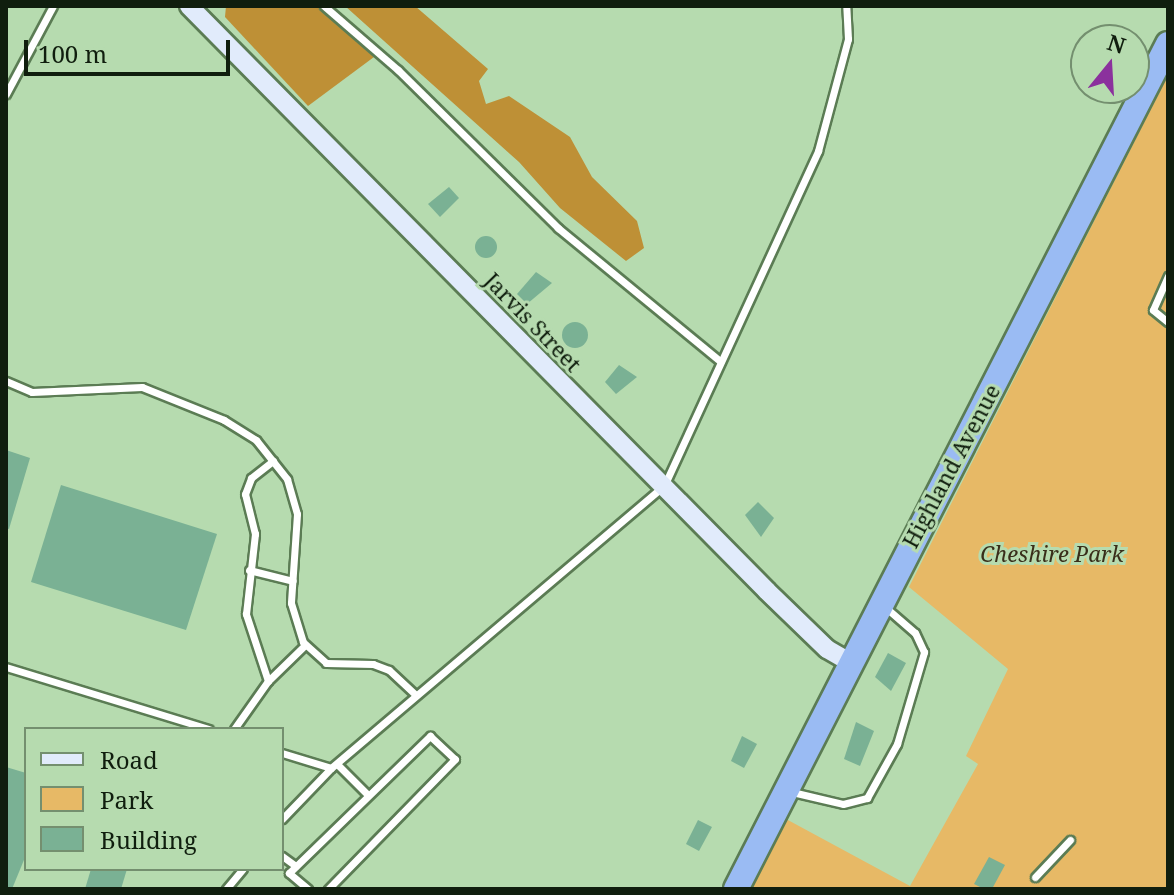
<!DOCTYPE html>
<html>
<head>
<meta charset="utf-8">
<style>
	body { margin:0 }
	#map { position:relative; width:1174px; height:895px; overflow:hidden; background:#b6dbaf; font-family:"Noto Serif",serif }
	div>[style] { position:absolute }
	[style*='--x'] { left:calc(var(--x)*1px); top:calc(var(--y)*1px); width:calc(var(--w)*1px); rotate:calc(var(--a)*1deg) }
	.green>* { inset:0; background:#e7b966 }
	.forest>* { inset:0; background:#be9036 }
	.building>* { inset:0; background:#7ab194 }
	.round { border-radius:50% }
	.roads { filter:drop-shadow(2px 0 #5b7c54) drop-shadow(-2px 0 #5b7c54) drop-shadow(0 2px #5b7c54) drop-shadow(0 -2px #5b7c54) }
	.lane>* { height:7px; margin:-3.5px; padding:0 3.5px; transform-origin:3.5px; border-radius:3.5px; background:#fff }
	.secondary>* { height:18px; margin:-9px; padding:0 9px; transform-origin:9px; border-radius:9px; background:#e1ebfb }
	.highway>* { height:24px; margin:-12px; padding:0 12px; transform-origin:12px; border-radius:12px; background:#9abbf3 }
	span { translate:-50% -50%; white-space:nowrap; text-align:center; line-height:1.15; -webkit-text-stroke:6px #b6dbaf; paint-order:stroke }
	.street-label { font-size:22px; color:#101e0e }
	.park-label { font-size:22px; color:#392e1a; font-style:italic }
	.frame { position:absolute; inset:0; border:8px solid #101e0e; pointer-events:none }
	.legend { position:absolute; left:24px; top:727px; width:260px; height:144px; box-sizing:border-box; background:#b6dbaf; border:2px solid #748f6f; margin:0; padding:10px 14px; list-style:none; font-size:24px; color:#101e0e }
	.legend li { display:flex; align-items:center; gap:16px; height:40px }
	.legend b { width:40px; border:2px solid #748f6f }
	.north { position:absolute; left:1070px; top:24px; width:80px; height:80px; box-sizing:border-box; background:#b6dbaf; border:2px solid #748f6f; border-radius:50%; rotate:18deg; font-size:22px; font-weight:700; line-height:32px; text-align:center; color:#101e0e }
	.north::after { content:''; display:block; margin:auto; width:28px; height:36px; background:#8b319d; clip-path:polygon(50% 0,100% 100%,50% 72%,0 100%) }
	.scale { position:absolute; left:24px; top:40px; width:206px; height:36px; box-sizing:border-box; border:4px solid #101e0e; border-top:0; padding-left:10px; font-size:24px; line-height:28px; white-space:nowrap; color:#101e0e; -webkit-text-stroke:6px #b6dbaf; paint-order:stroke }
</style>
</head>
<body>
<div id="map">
	<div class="green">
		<div style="clip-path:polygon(1168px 75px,1168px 889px,750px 889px,786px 819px,910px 886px,978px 764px,966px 756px,1008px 669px,909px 587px)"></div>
	</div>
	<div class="forest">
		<div style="clip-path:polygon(226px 6px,319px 6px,374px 57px,308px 106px,225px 17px)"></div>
		<div style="clip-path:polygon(345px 6px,415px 6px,488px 69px,479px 81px,486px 104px,509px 96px,570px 137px,592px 177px,637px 221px,644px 248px,626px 261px,560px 208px,519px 162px)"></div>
	</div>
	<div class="building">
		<div style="clip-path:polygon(449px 187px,459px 198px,440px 217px,428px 204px)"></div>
		<div class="round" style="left:475px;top:236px;width:22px;height:22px"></div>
		<div style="clip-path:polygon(536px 272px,552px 283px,527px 304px,517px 294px)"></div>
		<div class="round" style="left:562px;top:322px;width:26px;height:26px"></div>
		<div style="clip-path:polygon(619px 365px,637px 377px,616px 394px,605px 382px)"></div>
		<div style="clip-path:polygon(6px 450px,30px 458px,9px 529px,6px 528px)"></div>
		<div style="clip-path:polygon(61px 485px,217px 534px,186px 630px,31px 582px)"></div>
		<div style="clip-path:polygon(758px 502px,774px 518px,761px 537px,745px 515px)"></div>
		<div style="clip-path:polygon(888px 653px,906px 663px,891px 691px,875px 677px)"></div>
		<div style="clip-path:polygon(856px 722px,874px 731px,860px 766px,844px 759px)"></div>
		<div style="clip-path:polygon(742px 736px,757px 744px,744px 768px,731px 761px)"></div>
		<div style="clip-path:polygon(6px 767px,26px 773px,26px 855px,12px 889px,6px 889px)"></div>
		<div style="clip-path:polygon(698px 820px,712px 827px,699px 851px,686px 844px)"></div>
		<div style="clip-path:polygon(989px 857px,1005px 865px,992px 889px,984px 889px,974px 884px)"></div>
		<div style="clip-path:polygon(91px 869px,127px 869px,121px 889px,85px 889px)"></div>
	</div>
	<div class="roads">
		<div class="lane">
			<div style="--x:324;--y:6;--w:98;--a:40.9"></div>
			<div style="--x:398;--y:70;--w:225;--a:44.6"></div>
			<div style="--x:558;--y:228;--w:210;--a:39.4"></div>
			<div style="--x:6;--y:94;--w:100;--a:-61.9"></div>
			<div style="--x:1168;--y:276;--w:37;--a:114"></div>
			<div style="--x:1153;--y:310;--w:19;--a:39"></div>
			<div style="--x:6;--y:381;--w:28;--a:23"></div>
			<div style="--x:32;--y:392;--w:110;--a:-2.6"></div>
			<div style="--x:142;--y:387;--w:88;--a:21.9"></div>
			<div style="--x:224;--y:420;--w:38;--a:32"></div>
			<div style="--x:256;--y:440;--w:50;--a:51.5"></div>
			<div style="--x:287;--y:479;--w:36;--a:74"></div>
			<div style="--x:297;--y:514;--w:89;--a:93.9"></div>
			<div style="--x:291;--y:603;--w:41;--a:72.9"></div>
			<div style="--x:303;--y:642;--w:31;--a:42"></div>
			<div style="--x:326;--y:663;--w:47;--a:1.2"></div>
			<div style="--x:373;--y:664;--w:17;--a:21"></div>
			<div style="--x:389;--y:670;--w:37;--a:43"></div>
			<div style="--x:249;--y:570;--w:45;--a:14"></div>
			<div style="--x:6;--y:667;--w:212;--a:17"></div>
			<div style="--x:268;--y:681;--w:71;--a:-108.2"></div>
			<div style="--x:246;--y:614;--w:81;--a:-83.6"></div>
			<div style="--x:255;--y:534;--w:41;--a:-104"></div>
			<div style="--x:245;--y:494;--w:17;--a:-69"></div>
			<div style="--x:251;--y:478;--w:28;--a:-38"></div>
			<div style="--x:234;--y:729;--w:59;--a:-54.7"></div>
			<div style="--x:268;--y:681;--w:52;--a:-44.2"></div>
			<div style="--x:282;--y:753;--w:51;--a:17"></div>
			<div style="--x:331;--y:768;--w:436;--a:-40.3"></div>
			<div style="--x:664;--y:486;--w:369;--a:-65.3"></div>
			<div style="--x:818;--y:151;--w:116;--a:-75"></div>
			<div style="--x:848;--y:39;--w:33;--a:-93"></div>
			<div style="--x:337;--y:764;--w:41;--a:45"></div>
			<div style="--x:792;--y:792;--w:52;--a:13.2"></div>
			<div style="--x:843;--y:804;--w:25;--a:-14"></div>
			<div style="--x:867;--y:798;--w:62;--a:-60.9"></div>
			<div style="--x:897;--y:744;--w:96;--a:-73.6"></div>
			<div style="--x:924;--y:652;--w:21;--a:-115"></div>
			<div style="--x:915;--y:633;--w:38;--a:-139"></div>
			<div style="--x:282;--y:819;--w:71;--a:-46.1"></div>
			<div style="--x:282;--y:856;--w:17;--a:36"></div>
			<div style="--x:1035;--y:877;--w:51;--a:-46.6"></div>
			<div style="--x:226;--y:889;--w:26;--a:-50"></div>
			<div style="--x:308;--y:889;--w:25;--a:-140"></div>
			<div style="--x:289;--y:873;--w:197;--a:-44.2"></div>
			<div style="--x:430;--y:736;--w:34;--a:43"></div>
			<div style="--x:455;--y:759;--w:182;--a:134.3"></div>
		</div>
		<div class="secondary">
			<div style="--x:189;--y:6;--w:822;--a:45.34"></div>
			<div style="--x:767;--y:591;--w:83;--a:44"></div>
			<div style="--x:827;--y:649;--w:28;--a:30"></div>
		</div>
		<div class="highway">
			<div style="--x:736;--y:889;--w:949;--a:-62.92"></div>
		</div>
	</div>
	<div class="street-label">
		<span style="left:533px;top:322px;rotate:46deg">Jarvis Street</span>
		<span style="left:951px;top:466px;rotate:-62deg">Highland Avenue</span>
	</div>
	<div class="park-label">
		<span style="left:1052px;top:554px">Cheshire Park</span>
	</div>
	<div class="frame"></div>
	<ul class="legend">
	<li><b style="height:10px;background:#e1ebfb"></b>Road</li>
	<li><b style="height:22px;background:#e7b966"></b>Park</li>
	<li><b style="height:22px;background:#7ab194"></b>Building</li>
	</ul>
	<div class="north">N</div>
	<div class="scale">100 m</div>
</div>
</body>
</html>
